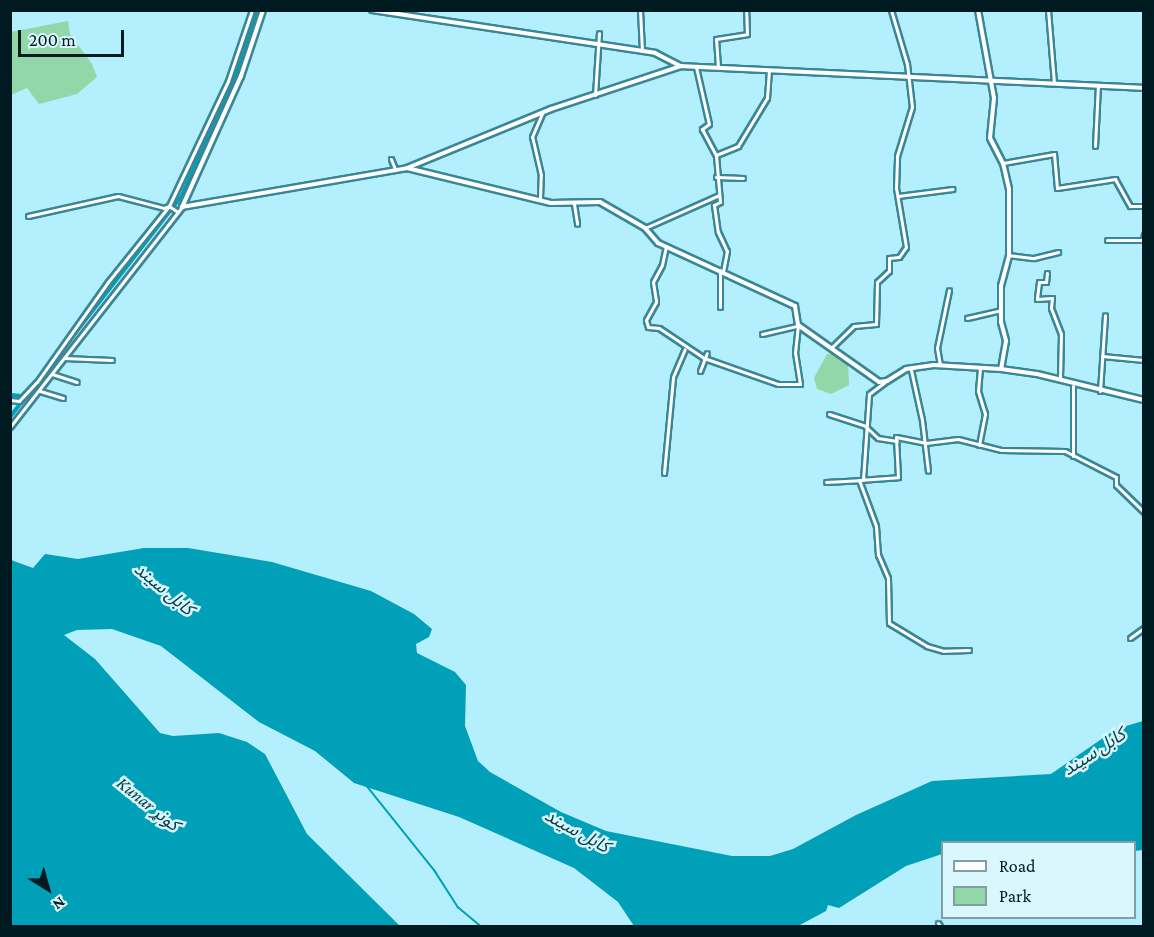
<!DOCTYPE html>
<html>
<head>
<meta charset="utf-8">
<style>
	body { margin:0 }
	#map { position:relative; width:1154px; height:937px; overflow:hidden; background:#b3effd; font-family:"Crimson Pro","Noto Sans Arabic",serif }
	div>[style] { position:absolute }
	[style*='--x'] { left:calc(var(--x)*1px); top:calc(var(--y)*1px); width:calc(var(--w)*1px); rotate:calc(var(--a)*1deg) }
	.green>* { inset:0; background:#91d7a7 }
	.water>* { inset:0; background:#00a0b8 }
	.stream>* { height:1.5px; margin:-0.75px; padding:0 0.75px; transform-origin:0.75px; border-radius:0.75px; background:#00a0b8 }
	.canal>* { height:4px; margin:-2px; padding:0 2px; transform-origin:2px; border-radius:2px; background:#00a0b8 }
	.roads { filter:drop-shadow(2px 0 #398696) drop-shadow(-2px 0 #398696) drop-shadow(0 2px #398696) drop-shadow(0 -2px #398696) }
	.minor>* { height:3px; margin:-1.5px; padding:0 1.5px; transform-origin:1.5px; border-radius:1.5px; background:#fff }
	.tertiary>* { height:4px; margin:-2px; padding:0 2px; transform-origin:2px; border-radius:2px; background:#fff }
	span { translate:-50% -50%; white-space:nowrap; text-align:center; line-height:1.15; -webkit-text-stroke:5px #daf7fe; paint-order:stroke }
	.water-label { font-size:18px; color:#043f4a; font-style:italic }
	.frame { position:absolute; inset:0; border:12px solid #001a21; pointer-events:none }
	.legend { position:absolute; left:941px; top:841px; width:195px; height:78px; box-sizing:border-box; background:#daf7fe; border:2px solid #839fa6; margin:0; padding:8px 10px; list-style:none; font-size:18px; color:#001a21 }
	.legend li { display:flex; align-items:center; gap:12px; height:30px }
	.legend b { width:30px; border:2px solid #839fa6 }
	.north { position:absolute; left:18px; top:859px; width:60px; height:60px; -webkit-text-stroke:4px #daf7fe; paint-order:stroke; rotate:143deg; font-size:16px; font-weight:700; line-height:24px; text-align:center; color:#001a21 }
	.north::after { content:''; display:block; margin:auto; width:21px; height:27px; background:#001a21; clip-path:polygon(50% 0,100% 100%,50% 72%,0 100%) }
	.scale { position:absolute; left:18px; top:30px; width:106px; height:27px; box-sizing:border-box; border:3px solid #001a21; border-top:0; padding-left:8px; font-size:18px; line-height:21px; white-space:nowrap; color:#001a21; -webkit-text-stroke:4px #daf7fe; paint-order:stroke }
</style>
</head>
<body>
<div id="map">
	<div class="green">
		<div style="clip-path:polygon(68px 21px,70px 34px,92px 64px,97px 77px,77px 94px,39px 104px,27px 88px,11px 95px,11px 32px)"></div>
		<div style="clip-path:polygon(836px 353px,848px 363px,849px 385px,831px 394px,817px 389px,814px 378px,827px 354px)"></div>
	</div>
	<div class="water">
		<div style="clip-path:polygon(144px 548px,188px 548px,272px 562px,371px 591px,414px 614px,432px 629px,429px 637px,416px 644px,417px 653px,455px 672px,466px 685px,465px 726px,478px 761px,490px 772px,561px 812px,606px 831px,732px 856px,770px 856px,793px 849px,856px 815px,932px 781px,1051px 774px,1116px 729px,1143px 721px,1143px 850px,1135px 851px,1134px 842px,942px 842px,942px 854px,906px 866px,839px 908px,828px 905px,826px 911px,798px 926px,634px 926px,618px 902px,574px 868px,459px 817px,354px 783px,315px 751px,259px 722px,161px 646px,112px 629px,77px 630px,64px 635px,95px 659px,160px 733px,173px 736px,219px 733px,247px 742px,265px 754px,307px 834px,400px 926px,11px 926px,11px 560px,33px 568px,45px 554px,78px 559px)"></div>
	</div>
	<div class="stream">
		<div style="--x:367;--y:786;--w:109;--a:51.3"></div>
		<div style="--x:435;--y:871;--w:43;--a:57.4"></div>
		<div style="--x:458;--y:907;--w:30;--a:40"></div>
	</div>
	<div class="canal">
		<div style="--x:12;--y:395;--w:9;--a:6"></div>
		<div style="--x:10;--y:417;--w:281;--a:-52.2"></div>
		<div style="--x:182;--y:195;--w:140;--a:-66"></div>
		<div style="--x:239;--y:67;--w:60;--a:-71.6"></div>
	</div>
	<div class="roads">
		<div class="minor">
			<div style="--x:640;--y:10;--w:41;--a:87.2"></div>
			<div style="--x:1048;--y:10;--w:73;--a:85.3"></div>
			<div style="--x:696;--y:67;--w:58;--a:77.2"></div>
			<div style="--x:709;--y:124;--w:9;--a:144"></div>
			<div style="--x:702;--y:129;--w:30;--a:62"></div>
			<div style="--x:716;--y:155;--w:47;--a:85.1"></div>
			<div style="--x:720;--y:202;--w:7;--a:153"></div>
			<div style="--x:714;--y:205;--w:27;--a:82"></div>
			<div style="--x:718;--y:232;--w:21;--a:65"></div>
			<div style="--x:727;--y:251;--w:20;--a:101"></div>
			<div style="--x:718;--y:67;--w:28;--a:-94"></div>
			<div style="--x:716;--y:39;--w:31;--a:-9"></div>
			<div style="--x:747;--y:34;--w:24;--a:-92"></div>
			<div style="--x:595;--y:95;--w:62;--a:-86.3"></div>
			<div style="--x:1095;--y:146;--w:61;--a:-87.2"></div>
			<div style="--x:716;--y:155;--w:24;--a:-22"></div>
			<div style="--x:738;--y:146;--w:56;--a:-58.9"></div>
			<div style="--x:767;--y:98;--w:28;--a:-86"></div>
			<div style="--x:391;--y:159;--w:11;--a:68"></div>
			<div style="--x:1003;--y:163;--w:52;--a:-10"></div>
			<div style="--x:1054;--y:154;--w:34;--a:85"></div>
			<div style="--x:1057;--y:188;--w:59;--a:-8.8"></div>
			<div style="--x:1115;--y:179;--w:31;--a:61"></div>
			<div style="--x:1130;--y:206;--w:14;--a:0"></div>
			<div style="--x:716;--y:177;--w:27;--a:2"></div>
			<div style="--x:898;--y:196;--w:55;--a:-7.3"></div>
			<div style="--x:540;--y:198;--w:23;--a:-88"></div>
			<div style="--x:541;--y:175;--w:39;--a:-103"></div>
			<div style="--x:532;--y:137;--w:26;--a:-67"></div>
			<div style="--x:574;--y:204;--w:20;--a:81"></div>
			<div style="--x:28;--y:216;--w:92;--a:-12.5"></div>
			<div style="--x:118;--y:196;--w:48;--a:14.6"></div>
			<div style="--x:164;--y:208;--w:5;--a:-22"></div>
			<div style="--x:169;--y:206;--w:11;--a:34"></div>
			<div style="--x:645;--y:228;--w:81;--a:-24"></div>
			<div style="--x:1107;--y:240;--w:36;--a:0"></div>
			<div style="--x:1143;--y:240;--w:5;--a:-79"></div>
			<div style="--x:666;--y:246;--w:19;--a:102"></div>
			<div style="--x:662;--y:265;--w:19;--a:118"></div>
			<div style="--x:653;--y:282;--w:20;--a:81"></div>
			<div style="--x:656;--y:302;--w:21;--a:119"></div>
			<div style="--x:646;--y:320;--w:7;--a:74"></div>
			<div style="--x:648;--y:327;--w:11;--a:5"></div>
			<div style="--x:659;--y:328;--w:54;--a:33.7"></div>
			<div style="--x:704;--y:358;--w:78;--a:19.4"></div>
			<div style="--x:778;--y:384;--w:22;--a:0"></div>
			<div style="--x:800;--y:384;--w:31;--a:-99"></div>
			<div style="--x:795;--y:353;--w:28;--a:-84"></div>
			<div style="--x:1008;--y:255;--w:26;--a:7"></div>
			<div style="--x:1034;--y:258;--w:25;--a:-14"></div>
			<div style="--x:1047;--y:273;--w:9;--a:96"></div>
			<div style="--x:1046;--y:282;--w:7;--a:180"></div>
			<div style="--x:1039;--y:282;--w:17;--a:97"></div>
			<div style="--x:1037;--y:299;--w:15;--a:-4"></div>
			<div style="--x:1052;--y:298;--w:10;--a:96"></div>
			<div style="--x:1051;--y:308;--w:28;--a:69"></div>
			<div style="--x:1061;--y:334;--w:45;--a:91.3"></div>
			<div style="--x:720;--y:307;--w:37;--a:-90"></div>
			<div style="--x:967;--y:318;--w:35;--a:-13"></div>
			<div style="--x:762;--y:334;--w:36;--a:-13"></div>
			<div style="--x:832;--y:347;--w:30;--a:-44"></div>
			<div style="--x:854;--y:326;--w:22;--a:-5"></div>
			<div style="--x:876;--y:324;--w:42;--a:-88.6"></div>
			<div style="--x:877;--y:282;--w:16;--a:-43"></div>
			<div style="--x:889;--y:271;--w:13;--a:-90"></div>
			<div style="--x:889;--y:258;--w:10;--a:-6"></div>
			<div style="--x:899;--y:257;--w:12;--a:-55"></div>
			<div style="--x:906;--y:247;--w:60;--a:-99.6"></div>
			<div style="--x:896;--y:188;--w:32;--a:-88"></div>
			<div style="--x:897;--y:156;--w:51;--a:-73"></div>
			<div style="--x:912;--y:107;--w:43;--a:-96.6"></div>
			<div style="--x:907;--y:64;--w:56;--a:-106.5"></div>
			<div style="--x:1102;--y:356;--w:42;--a:5.4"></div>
			<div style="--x:64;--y:358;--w:48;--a:2.4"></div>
			<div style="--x:940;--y:365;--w:17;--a:-100"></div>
			<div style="--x:937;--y:348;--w:59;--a:-78.3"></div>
			<div style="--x:911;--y:370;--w:51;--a:77.6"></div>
			<div style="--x:922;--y:420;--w:51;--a:83.3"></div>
			<div style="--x:700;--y:371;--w:19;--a:-69"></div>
			<div style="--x:52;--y:374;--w:26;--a:18"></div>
			<div style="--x:40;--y:391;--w:24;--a:17"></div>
			<div style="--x:1100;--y:391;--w:76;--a:-86.2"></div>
			<div style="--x:10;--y:400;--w:9;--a:6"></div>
			<div style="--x:19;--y:401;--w:26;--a:-47"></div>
			<div style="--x:37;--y:382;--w:123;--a:-54.6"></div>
			<div style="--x:108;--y:282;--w:97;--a:-51.2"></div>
			<div style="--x:169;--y:206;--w:138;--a:-64.7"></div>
			<div style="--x:228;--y:81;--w:75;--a:-71.3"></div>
			<div style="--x:829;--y:414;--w:38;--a:18"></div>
			<div style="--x:865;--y:426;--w:18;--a:43"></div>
			<div style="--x:878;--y:438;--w:19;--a:9"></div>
			<div style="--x:10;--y:427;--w:279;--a:-52"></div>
			<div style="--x:979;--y:445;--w:32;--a:-79"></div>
			<div style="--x:985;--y:414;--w:24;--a:-107"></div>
			<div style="--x:978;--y:391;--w:23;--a:-85"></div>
			<div style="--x:1073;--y:456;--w:70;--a:-90"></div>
			<div style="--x:664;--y:473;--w:96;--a:-84.6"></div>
			<div style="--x:673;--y:377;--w:30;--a:-67"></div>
			<div style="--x:863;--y:480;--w:86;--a:-86"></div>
			<div style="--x:869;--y:394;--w:20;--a:-37"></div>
			<div style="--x:826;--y:482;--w:33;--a:-3"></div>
			<div style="--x:1130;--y:638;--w:17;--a:-36"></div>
			<div style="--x:969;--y:650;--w:25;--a:178"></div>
			<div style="--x:944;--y:651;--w:18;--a:-164"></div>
			<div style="--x:927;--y:646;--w:44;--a:-148.8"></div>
			<div style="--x:889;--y:623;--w:45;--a:-91.3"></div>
			<div style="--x:888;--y:578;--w:25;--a:-113"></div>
			<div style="--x:878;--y:555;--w:29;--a:-94"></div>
			<div style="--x:876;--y:526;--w:49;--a:-110.3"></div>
			<div style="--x:859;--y:480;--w:39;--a:-4"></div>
			<div style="--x:898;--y:477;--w:40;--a:-92.9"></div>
			<div style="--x:896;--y:437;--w:31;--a:11"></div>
			<div style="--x:926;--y:443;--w:32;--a:-7"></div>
			<div style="--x:958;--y:439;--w:44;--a:14.3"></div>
			<div style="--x:1001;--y:450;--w:64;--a:0.9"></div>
			<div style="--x:1065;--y:451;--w:57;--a:27"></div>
			<div style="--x:1116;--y:477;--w:8;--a:90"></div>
			<div style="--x:1116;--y:485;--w:39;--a:44"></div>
			<div style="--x:938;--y:923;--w:4;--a:56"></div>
		</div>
		<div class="tertiary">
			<div style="--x:263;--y:10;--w:70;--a:108.4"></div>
			<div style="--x:241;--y:76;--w:144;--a:114.2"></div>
			<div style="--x:182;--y:207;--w:228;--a:-9.8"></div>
			<div style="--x:407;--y:168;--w:156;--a:-22.3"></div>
			<div style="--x:551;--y:109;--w:137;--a:-18.3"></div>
			<div style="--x:681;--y:66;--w:464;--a:2.7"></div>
			<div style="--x:372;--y:10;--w:286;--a:8.6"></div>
			<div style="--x:655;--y:53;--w:29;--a:27"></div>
			<div style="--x:978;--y:10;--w:89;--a:79.7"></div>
			<div style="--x:994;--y:98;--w:40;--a:95.7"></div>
			<div style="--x:990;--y:138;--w:28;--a:63"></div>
			<div style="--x:1003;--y:163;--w:27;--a:77"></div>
			<div style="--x:1009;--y:189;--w:67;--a:90"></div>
			<div style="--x:1009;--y:256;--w:31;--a:105"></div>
			<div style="--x:1001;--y:286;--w:36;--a:90"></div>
			<div style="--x:1001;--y:322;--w:20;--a:75"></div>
			<div style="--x:1006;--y:341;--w:28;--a:100"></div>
			<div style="--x:407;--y:168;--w:148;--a:13.7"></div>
			<div style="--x:551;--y:203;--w:49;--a:-1.2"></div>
			<div style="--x:600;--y:202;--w:52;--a:30"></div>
			<div style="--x:645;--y:228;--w:20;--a:49"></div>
			<div style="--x:658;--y:243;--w:151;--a:24.7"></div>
			<div style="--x:795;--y:306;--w:19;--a:81"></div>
			<div style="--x:798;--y:325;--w:99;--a:35.1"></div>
			<div style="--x:879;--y:382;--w:8;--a:-7"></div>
			<div style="--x:887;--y:381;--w:22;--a:-32"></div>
			<div style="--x:906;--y:369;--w:28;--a:-8"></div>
			<div style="--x:934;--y:365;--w:67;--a:3.4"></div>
			<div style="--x:1001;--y:369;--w:36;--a:8"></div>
			<div style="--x:1037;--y:374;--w:110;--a:13.7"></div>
		</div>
	</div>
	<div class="water-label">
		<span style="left:164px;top:589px;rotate:40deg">کابل سيند</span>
		<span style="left:1094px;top:752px;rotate:-33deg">کابل سيند</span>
		<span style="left:148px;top:804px;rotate:39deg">Kunar کونړ</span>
		<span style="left:577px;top:831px;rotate:29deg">کابل سيند</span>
	</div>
	<div class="frame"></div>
	<ul class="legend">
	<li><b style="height:8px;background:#fff"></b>Road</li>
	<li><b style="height:16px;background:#91d7a7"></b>Park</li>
	</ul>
	<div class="north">N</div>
	<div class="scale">200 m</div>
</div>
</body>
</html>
